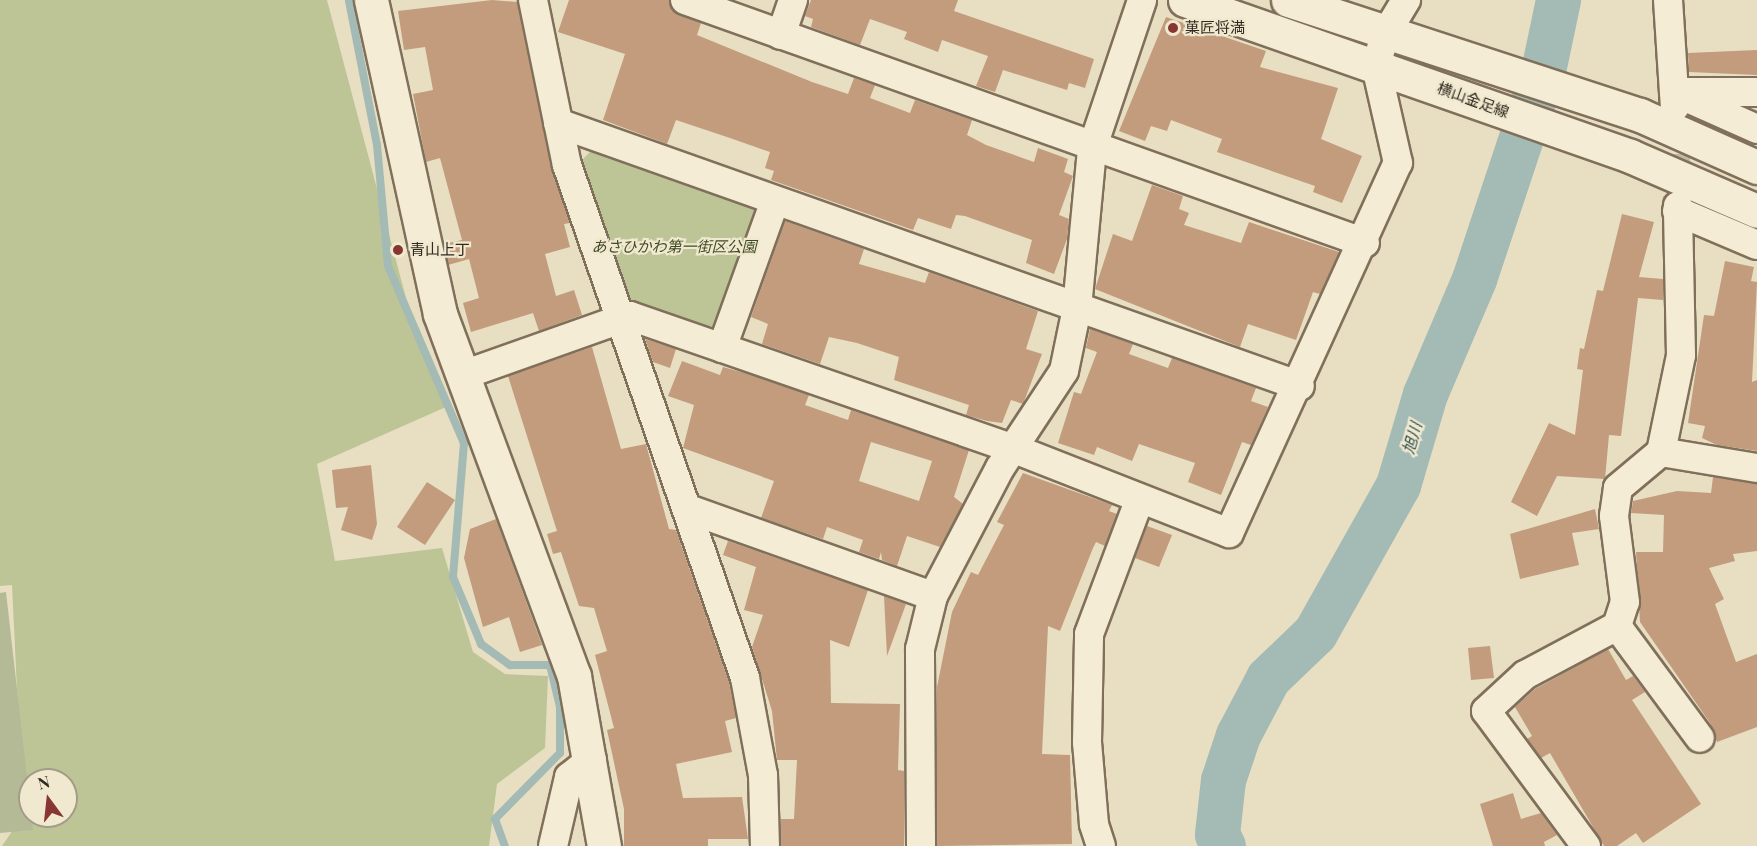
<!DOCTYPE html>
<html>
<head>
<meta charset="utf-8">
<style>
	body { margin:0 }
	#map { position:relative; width:1757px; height:846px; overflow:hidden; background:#e8dec2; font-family:"Playfair Display","Noto Sans JP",serif }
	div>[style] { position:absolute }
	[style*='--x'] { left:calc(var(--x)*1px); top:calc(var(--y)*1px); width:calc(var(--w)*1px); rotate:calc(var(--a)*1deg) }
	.green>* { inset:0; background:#bdc597 }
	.cemetery>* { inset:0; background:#b4ba96 }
	.stream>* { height:8px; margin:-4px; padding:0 4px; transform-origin:4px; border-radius:4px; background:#a4bbb5 }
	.river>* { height:45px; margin:-22.5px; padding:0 22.5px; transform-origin:22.5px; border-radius:22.5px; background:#a4bbb5 }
	.building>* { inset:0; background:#c29c7c }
	.minor-tunnel>* { height:28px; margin-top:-14px; transform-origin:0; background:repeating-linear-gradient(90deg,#c3baa1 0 28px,transparent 0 42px) }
	.roads { filter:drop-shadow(2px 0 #80705b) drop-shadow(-2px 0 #80705b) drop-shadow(0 2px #80705b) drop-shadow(0 -2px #80705b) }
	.minor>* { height:28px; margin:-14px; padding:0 14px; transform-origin:14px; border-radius:14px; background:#f4ecd4 }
	.tertiary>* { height:33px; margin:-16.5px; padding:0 16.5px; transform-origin:16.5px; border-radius:16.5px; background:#f4ecd4 }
	.dots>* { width:16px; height:16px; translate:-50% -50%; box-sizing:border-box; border:3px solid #f0e9d0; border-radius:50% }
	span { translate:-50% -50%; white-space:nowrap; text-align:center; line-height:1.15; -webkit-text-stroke:4.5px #f0e9d0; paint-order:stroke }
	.poi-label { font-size:15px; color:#31281e }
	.left { translate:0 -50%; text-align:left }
	.street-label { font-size:15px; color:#31281e }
	.park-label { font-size:15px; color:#404b26; font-style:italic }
	.water-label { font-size:16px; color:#2e4f4f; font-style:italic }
	.north { position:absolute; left:18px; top:768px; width:60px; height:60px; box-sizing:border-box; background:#f0e9d0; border:2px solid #a49c89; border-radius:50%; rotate:345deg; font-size:16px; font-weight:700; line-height:24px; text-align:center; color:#31281e }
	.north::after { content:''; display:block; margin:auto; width:21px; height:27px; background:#883632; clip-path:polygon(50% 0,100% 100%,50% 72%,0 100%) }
</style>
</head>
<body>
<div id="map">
	<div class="green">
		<div style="clip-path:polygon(evenodd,0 0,327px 0,411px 317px,446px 407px,317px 464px,335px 561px,442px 548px,473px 652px,505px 674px,548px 676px,545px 748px,497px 784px,489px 846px,2px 846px,23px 815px,12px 585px,0 586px,0 0,30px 780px,66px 780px,66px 816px,30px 816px,30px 780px)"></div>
		<div style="clip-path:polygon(593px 149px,755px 205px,760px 214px,719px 324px,704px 329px,633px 301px,616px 286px,581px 161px)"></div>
	</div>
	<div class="cemetery">
		<div style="clip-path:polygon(6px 592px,33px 830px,0 833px,0 593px)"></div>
	</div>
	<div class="stream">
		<div style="--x:349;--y:1;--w:147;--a:79"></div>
		<div style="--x:377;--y:145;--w:121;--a:84.8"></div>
		<div style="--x:388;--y:266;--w:193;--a:66.8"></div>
		<div style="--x:464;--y:443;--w:134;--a:94.7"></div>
		<div style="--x:453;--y:577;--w:73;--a:67.3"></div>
		<div style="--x:481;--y:644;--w:36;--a:36"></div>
		<div style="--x:510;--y:665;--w:40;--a:0"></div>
		<div style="--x:550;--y:665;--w:43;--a:76.6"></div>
		<div style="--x:560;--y:707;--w:46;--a:90"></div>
		<div style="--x:560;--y:753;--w:93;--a:134.6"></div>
		<div style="--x:495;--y:819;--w:29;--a:70"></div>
	</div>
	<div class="river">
		<div style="--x:1223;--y:846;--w:13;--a:-117"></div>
		<div style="--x:1217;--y:834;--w:54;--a:-83.7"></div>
		<div style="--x:1223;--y:780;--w:47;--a:-71.6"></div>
		<div style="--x:1238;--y:735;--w:64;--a:-62.2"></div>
		<div style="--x:1268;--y:678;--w:65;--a:-43.8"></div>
		<div style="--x:1315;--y:633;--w:170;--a:-60.7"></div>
		<div style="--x:1398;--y:485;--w:95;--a:-73.5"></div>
		<div style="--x:1425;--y:394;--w:125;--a:-66.9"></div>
		<div style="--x:1474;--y:279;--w:219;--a:-71.6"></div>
		<div style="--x:1543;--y:71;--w:73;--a:-78.1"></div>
	</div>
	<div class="building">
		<div style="clip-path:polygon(492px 0,517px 2px,551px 168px,570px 223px,564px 224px,570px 247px,545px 254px,556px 296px,574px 290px,582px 315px,539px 331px,533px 313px,471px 332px,463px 303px,479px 298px,469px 259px,448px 265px,444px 244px,462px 240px,440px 158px,426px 162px,413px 94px,433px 90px,425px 47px,404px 50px,398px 11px)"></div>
		<div style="clip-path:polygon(569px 0,669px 0,673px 11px,701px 23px,697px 35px,812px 82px,848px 94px,854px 78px,875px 85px,870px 98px,910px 113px,915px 100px,972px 120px,967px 135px,986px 145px,1034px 162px,1038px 148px,1068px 159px,1064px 172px,1073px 176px,1059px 215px,1069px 219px,1067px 239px,1054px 274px,1026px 263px,1032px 240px,965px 216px,956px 215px,951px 229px,918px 218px,913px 230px,771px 180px,774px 171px,765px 168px,770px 152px,730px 138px,676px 120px,667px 144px,603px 120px,625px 54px,558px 32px)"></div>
		<div style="clip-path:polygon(811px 0,958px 0,954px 11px,1094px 59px,1085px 88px,1069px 83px,1067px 90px,1003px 70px,995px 92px,976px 86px,988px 56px,942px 40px,938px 52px,904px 39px,907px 32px,870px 19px,860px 45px,811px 27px,813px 19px,805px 16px)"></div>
		<div style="clip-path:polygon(1166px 17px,1266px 51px,1260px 67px,1338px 88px,1321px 139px,1362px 156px,1342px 203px,1313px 192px,1315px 186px,1217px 152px,1222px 139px,1171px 120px,1167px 131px,1151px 126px,1145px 141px,1119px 131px)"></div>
		<div style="clip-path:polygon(1757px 50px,1757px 75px,1689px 72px,1688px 53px)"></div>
		<div style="clip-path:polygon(1152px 185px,1183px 196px,1179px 209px,1189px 213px,1184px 225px,1241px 243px,1249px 222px,1339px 252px,1320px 294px,1313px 292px,1296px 340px,1248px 324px,1240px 347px,1095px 289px,1113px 234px,1132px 241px)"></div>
		<div style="clip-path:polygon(1622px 214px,1654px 222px,1639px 277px,1663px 279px,1663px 300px,1638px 298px,1621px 436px,1609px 435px,1605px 479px,1557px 476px,1537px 516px,1511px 502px,1549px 423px,1575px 435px,1583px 370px,1577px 369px,1580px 348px,1584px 349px,1597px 290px,1603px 291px)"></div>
		<div style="clip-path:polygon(785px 221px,864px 249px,859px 264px,925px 283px,929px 272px,1038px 311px,1026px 349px,1042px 354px,1023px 404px,1011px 400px,1002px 423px,987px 421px,966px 415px,969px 405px,894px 380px,899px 357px,857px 343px,829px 337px,820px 364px,762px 344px,768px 324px,751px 317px)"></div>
		<div style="clip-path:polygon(1725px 261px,1754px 267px,1751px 281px,1757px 282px,1752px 382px,1757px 380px,1757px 451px,1717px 445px,1702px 438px,1705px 426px,1688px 423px,1704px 315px,1714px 316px)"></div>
		<div style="clip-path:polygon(1090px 329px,1133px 344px,1129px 354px,1168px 368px,1172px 358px,1256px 388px,1251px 401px,1268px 407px,1251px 445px,1242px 442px,1221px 495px,1188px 482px,1195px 463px,1139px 444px,1132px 461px,1097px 447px,1094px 455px,1058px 443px,1074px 392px,1081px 394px,1097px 352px,1086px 348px)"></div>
		<div style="clip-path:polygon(645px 339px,676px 349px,670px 368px,653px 362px)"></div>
		<div style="clip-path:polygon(592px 347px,621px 449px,646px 444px,669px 529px,676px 530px,729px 682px,736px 718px,725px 721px,732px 752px,676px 764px,683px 798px,742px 797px,748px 839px,708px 839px,708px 846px,624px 846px,624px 809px,607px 730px,614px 728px,595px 655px,607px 651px,594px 608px,579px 606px,561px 552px,553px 554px,547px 534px,557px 531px,508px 376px)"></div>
		<div style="clip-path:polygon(evenodd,682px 361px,720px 375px,723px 367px,752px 375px,809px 395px,805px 405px,848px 420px,851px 410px,969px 450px,954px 497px,963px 504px,940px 547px,907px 536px,897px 566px,882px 560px,881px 552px,879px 559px,859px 552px,863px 540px,827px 527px,823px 539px,761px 518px,774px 481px,683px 448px,694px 405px,668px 396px,682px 361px,871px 442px,932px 461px,919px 501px,859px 481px,871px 442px)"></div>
		<div style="clip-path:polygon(371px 465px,377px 524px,372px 540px,341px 530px,348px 507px,336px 508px,332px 470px)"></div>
		<div style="clip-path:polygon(1023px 473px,1112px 505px,1109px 511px,1117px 514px,1105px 546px,1096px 542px,1093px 548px,1060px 631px,1048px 626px,1042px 754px,1070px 755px,1072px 844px,937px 846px,937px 687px,952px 612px,971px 572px,978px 575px,1004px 525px,997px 522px)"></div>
		<div style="clip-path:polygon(1713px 477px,1757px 484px,1757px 551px,1733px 554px,1735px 561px,1709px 568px,1724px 599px,1715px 604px,1736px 662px,1757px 654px,1757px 727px,1717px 742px,1710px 723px,1640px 622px,1636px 552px,1663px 552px,1664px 515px,1631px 513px,1633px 501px,1677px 491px,1711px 493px)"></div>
		<div style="clip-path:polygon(427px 482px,455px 500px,425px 545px,397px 527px)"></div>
		<div style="clip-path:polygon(1595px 509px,1599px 529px,1572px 533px,1579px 565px,1520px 579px,1510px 534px)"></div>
		<div style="clip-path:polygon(496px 519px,542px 645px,520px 652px,509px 617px,483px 627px,464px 558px,470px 529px)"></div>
		<div style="clip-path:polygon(1147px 526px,1172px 535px,1159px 567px,1135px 558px)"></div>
		<div style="clip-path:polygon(728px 541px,868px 590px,849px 647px,830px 640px,831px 703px,900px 704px,898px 770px,904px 771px,904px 846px,781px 846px,781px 819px,794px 819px,797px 760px,777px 760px,772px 711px,752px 647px,763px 615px,744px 610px,756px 567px,723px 555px)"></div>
		<div style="clip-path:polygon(884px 596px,906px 604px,887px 656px)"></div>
		<div style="clip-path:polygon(1490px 646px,1494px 678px,1471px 680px,1468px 648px)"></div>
		<div style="clip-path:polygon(1608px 649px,1626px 680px,1633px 676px,1645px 692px,1632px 700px,1701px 804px,1643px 843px,1636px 833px,1617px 846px,1604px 846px,1550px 753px,1541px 758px,1527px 739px,1532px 736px,1515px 707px,1535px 689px)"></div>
		<div style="clip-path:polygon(1513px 793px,1521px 819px,1541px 813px,1557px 835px,1544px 842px,1545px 846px,1493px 846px,1480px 804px)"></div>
	</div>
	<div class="minor-tunnel">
		<div style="--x:1675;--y:112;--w:86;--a:88.7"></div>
	</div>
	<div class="roads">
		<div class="minor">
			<div style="--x:533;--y:0;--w:168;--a:78.4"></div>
			<div style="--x:567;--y:165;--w:543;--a:70.86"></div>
			<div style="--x:745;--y:678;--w:99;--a:79.5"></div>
			<div style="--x:763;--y:775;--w:71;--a:88.4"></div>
			<div style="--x:685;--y:0;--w:722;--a:19.66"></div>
			<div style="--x:1668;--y:0;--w:107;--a:86.3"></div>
			<div style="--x:781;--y:35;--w:37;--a:-71"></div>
			<div style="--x:1674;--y:92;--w:91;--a:24"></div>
			<div style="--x:1685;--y:92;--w:72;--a:0"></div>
			<div style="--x:558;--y:123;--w:787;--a:19.52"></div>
			<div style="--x:1677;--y:211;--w:87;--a:23"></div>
			<div style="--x:722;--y:348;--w:156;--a:-70.2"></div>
			<div style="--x:466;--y:374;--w:174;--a:-19.5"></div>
			<div style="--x:630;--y:316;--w:404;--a:19.1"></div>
			<div style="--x:1012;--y:448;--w:233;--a:21.4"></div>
			<div style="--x:1229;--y:533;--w:407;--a:-65.5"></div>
			<div style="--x:1398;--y:163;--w:99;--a:-102.8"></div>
			<div style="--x:1376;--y:66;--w:32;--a:-74"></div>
			<div style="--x:1385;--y:35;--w:41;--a:-59"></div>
			<div style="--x:1661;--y:452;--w:97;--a:9.5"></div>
			<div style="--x:688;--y:509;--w:260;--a:19.6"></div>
			<div style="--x:1617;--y:626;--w:139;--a:53.5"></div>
			<div style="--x:553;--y:846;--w:71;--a:-76.9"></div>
			<div style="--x:569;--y:777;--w:29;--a:-38"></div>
			<div style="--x:921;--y:846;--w:197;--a:-90.3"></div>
			<div style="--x:920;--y:649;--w:55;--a:-76.2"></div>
			<div style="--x:933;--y:596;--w:144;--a:-62.4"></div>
			<div style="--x:1000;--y:468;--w:116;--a:-56.6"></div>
			<div style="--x:1064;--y:371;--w:64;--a:-78.3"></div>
			<div style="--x:1077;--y:308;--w:160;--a:-84.6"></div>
			<div style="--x:1092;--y:149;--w:157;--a:-71.4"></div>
			<div style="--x:1101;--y:846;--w:23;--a:-108"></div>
			<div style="--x:1094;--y:824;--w:82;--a:-94.9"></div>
			<div style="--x:1087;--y:742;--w:108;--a:-88.9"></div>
			<div style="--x:1089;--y:634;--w:142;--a:-69.4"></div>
			<div style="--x:1586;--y:846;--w:168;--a:-126.5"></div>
			<div style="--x:1486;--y:711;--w:53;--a:-42.7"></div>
			<div style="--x:1525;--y:675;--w:104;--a:-28"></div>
			<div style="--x:1617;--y:626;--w:25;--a:-72"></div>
			<div style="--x:1625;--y:602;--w:87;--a:-97.3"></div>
			<div style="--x:1614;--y:516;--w:28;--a:-82"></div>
			<div style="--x:1618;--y:488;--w:56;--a:-39.9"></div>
			<div style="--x:1661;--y:452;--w:99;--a:-78.3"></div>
			<div style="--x:1681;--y:355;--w:149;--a:-91.2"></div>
		</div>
		<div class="tertiary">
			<div style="--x:371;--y:0;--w:321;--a:77.6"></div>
			<div style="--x:440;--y:314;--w:386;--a:69.7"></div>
			<div style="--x:574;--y:676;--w:173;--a:80"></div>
			<div style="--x:1185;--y:0;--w:472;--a:19.3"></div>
			<div style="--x:1630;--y:156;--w:138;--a:23.4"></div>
			<div style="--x:1288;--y:0;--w:370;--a:18.1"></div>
			<div style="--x:1640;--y:115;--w:128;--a:24"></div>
		</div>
	</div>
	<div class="dots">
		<div style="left:1173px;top:28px;background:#883632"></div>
		<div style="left:398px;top:250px;background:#883632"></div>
	</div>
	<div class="poi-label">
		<span class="left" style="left:1185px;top:28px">菓匠将満</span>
		<span class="left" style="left:410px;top:250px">青山上丁</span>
	</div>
	<div class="street-label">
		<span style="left:1473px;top:100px;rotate:20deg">横山金足線</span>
	</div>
	<div class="park-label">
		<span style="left:674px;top:247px">あさひかわ第一街区公園</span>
	</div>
	<div class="water-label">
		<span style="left:1412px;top:438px;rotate:-74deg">旭川</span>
	</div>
	<div class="north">N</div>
</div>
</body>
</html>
